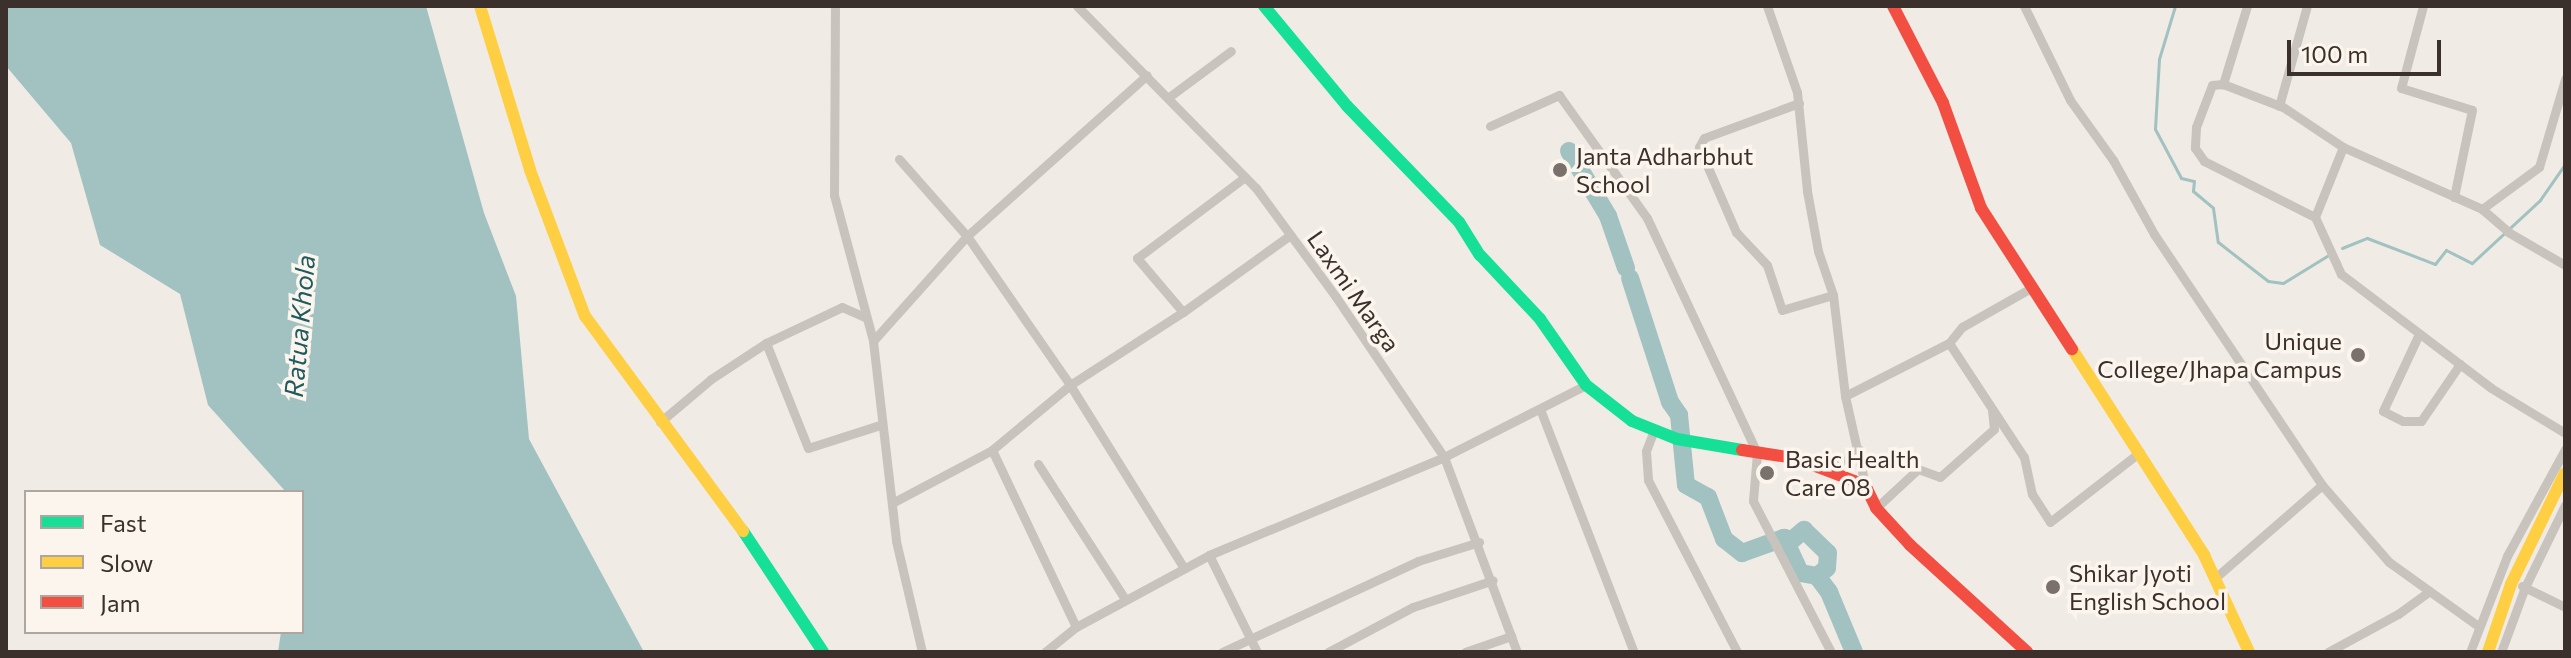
<!DOCTYPE html>
<html>
<head>
<meta charset="utf-8">
<style>
	body { margin:0 }
	#map { position:relative; width:2571px; height:658px; overflow:hidden; background:#f0ebe5; font-family:Commissioner,sans-serif }
	div>[style] { position:absolute }
	[style*='--x'] { left:calc(var(--x)*1px); top:calc(var(--y)*1px); width:calc(var(--w)*1px); rotate:calc(var(--a)*1deg) }
	.water>* { inset:0; background:#a1c2c1 }
	.stream>* { height:3px; margin:-1.5px; padding:0 1.5px; transform-origin:1.5px; border-radius:1.5px; background:#a1c2c1 }
	.river>* { height:18px; margin:-9px; padding:0 9px; transform-origin:9px; border-radius:9px; background:#a1c2c1 }
	.street>* { height:9px; margin:-4.5px; padding:0 4.5px; transform-origin:4.5px; border-radius:4.5px; background:#c9c3be }
	.fast>* { height:12px; margin:-6px; padding:0 6px; transform-origin:6px; border-radius:6px; background:#16e098 }
	.slow>* { height:12px; margin:-6px; padding:0 6px; transform-origin:6px; border-radius:6px; background:#ffcf43 }
	.jam>* { height:12px; margin:-6px; padding:0 6px; transform-origin:6px; border-radius:6px; background:#f24e42 }
	.dots>* { width:22px; height:22px; translate:-50% -50%; box-sizing:border-box; border:4px solid #fbf5ee; border-radius:50% }
	span { translate:-50% -50%; white-space:nowrap; text-align:center; line-height:1.15; -webkit-text-stroke:7px #fbf5ee; paint-order:stroke }
	.poi-label { font-size:24px; color:#3b302b }
	.left { translate:0 -50%; text-align:left }
	.right { translate:-100% -50%; text-align:right }
	.street-label { font-size:24px; color:#3b302b }
	.water-label { font-size:26px; color:#1f5a5e; font-style:italic }
	.frame { position:absolute; inset:0; border:8px solid #3b302b; pointer-events:none }
	.legend { position:absolute; left:24px; top:490px; width:280px; height:144px; box-sizing:border-box; background:#fbf5ee; border:2px solid #aea6a0; margin:0; padding:10px 14px; list-style:none; font-size:24px; color:#3b302b }
	.legend li { display:flex; align-items:center; gap:16px; height:40px }
	.legend b { width:40px; border:2px solid #aea6a0 }
	.scale { position:absolute; left:2287px; top:40px; width:154px; height:36px; box-sizing:border-box; border:4px solid #3b302b; border-top:0; padding-left:10px; font-size:24px; line-height:28px; white-space:nowrap; color:#3b302b; -webkit-text-stroke:6px #fbf5ee; paint-order:stroke }
</style>
</head>
<body>
<div id="map">
	<div class="water">
		<div style="clip-path:polygon(6px 6px,426px 6px,484px 213px,516px 296px,529px 439px,644px 652px,278px 652px,281px 632px,302px 632px,302px 492px,286px 492px,208px 405px,180px 294px,100px 245px,71px 143px,6px 66px)"></div>
	</div>
	<div class="stream">
		<div style="--x:2175;--y:6;--w:55;--a:106.8"></div>
		<div style="--x:2159;--y:59;--w:70;--a:93.3"></div>
		<div style="--x:2155;--y:129;--w:55;--a:62"></div>
		<div style="--x:2181;--y:178;--w:13;--a:13"></div>
		<div style="--x:2194;--y:181;--w:10;--a:96"></div>
		<div style="--x:2193;--y:191;--w:26;--a:40"></div>
		<div style="--x:2213;--y:208;--w:34;--a:82"></div>
		<div style="--x:2218;--y:242;--w:63;--a:38"></div>
		<div style="--x:2268;--y:281;--w:15;--a:8"></div>
		<div style="--x:2283;--y:283;--w:52;--a:-31.5"></div>
		<div style="--x:2342;--y:248;--w:27;--a:-22"></div>
		<div style="--x:2367;--y:238;--w:73;--a:20.9"></div>
		<div style="--x:2435;--y:264;--w:18;--a:-52"></div>
		<div style="--x:2446;--y:250;--w:29;--a:27"></div>
		<div style="--x:2472;--y:263;--w:93;--a:-42.8"></div>
		<div style="--x:2540;--y:200;--w:44;--a:-55.2"></div>
	</div>
	<div class="river">
		<div style="--x:1569;--y:151;--w:76;--a:59"></div>
		<div style="--x:1608;--y:216;--w:55;--a:70.9"></div>
		<div style="--x:1630;--y:278;--w:130;--a:72.1"></div>
		<div style="--x:1670;--y:402;--w:16;--a:55"></div>
		<div style="--x:1679;--y:415;--w:70;--a:84.3"></div>
		<div style="--x:1686;--y:485;--w:25;--a:29"></div>
		<div style="--x:1708;--y:497;--w:45;--a:69.1"></div>
		<div style="--x:1724;--y:539;--w:23;--a:38"></div>
		<div style="--x:1742;--y:553;--w:45;--a:-19.7"></div>
		<div style="--x:1784;--y:538;--w:38;--a:65"></div>
		<div style="--x:1800;--y:573;--w:17;--a:10"></div>
		<div style="--x:1817;--y:576;--w:20;--a:53"></div>
		<div style="--x:1829;--y:592;--w:65;--a:67.4"></div>
		<div style="--x:1784;--y:538;--w:8;--a:14"></div>
		<div style="--x:1792;--y:540;--w:16;--a:-40"></div>
		<div style="--x:1804;--y:530;--w:33;--a:44"></div>
		<div style="--x:1828;--y:553;--w:15;--a:94"></div>
		<div style="--x:1827;--y:568;--w:13;--a:141"></div>
	</div>
	<div class="street">
		<div style="--x:835;--y:6;--w:189;--a:90.3"></div>
		<div style="--x:834;--y:195;--w:151;--a:75"></div>
		<div style="--x:873;--y:341;--w:201;--a:83.4"></div>
		<div style="--x:896;--y:541;--w:114;--a:76.8"></div>
		<div style="--x:1077;--y:6;--w:255;--a:45.5"></div>
		<div style="--x:1256;--y:188;--w:135;--a:53.7"></div>
		<div style="--x:1336;--y:297;--w:193;--a:56"></div>
		<div style="--x:1444;--y:457;--w:208;--a:69.5"></div>
		<div style="--x:1767;--y:6;--w:91;--a:70.8"></div>
		<div style="--x:1797;--y:92;--w:100;--a:84.2"></div>
		<div style="--x:1807;--y:191;--w:61;--a:79.6"></div>
		<div style="--x:1818;--y:251;--w:46;--a:71.2"></div>
		<div style="--x:1833;--y:295;--w:102;--a:83.2"></div>
		<div style="--x:1845;--y:396;--w:91;--a:77.3"></div>
		<div style="--x:2024;--y:6;--w:105;--a:63.9"></div>
		<div style="--x:2070;--y:100;--w:74;--a:54.4"></div>
		<div style="--x:2113;--y:160;--w:85;--a:61"></div>
		<div style="--x:2154;--y:234;--w:302;--a:56.2"></div>
		<div style="--x:2322;--y:485;--w:142;--a:139"></div>
		<div style="--x:2247;--y:6;--w:82;--a:107.1"></div>
		<div style="--x:2223;--y:84;--w:64;--a:21"></div>
		<div style="--x:2283;--y:107;--w:72;--a:33.7"></div>
		<div style="--x:2343;--y:147;--w:152;--a:24"></div>
		<div style="--x:2482;--y:209;--w:35;--a:41"></div>
		<div style="--x:2508;--y:232;--w:66;--a:30.1"></div>
		<div style="--x:2423;--y:6;--w:85;--a:105"></div>
		<div style="--x:2401;--y:88;--w:74;--a:17.2"></div>
		<div style="--x:2472;--y:110;--w:89;--a:101.7"></div>
		<div style="--x:2223;--y:84;--w:11;--a:175"></div>
		<div style="--x:2212;--y:85;--w:45;--a:110.9"></div>
		<div style="--x:2196;--y:127;--w:21;--a:93"></div>
		<div style="--x:2195;--y:148;--w:16;--a:55"></div>
		<div style="--x:2204;--y:161;--w:124;--a:26.8"></div>
		<div style="--x:1169;--y:97;--w:77;--a:-36.6"></div>
		<div style="--x:1799;--y:103;--w:101;--a:159.8"></div>
		<div style="--x:1704;--y:138;--w:10;--a:119"></div>
		<div style="--x:1699;--y:147;--w:93;--a:66.5"></div>
		<div style="--x:1736;--y:232;--w:45;--a:46.8"></div>
		<div style="--x:1767;--y:265;--w:47;--a:71.6"></div>
		<div style="--x:1782;--y:310;--w:53;--a:-16.4"></div>
		<div style="--x:2279;--y:106;--w:104;--a:-74.4"></div>
		<div style="--x:1490;--y:126;--w:76;--a:-24.2"></div>
		<div style="--x:1559;--y:95;--w:151;--a:54.4"></div>
		<div style="--x:1647;--y:218;--w:259;--a:64.9"></div>
		<div style="--x:1757;--y:453;--w:48;--a:94.8"></div>
		<div style="--x:1753;--y:501;--w:170;--a:62.7"></div>
		<div style="--x:2343;--y:147;--w:75;--a:111.8"></div>
		<div style="--x:2315;--y:217;--w:63;--a:65.5"></div>
		<div style="--x:2341;--y:274;--w:188;--a:37.2"></div>
		<div style="--x:2491;--y:388;--w:87;--a:31.3"></div>
		<div style="--x:899;--y:159;--w:103;--a:48.6"></div>
		<div style="--x:967;--y:236;--w:181;--a:55.3"></div>
		<div style="--x:1070;--y:385;--w:216;--a:58.1"></div>
		<div style="--x:1245;--y:177;--w:135;--a:143.1"></div>
		<div style="--x:1137;--y:258;--w:71;--a:49.6"></div>
		<div style="--x:1183;--y:312;--w:132;--a:-35.7"></div>
		<div style="--x:2482;--y:209;--w:71;--a:-36.4"></div>
		<div style="--x:2539;--y:167;--w:92;--a:-73.5"></div>
		<div style="--x:2419;--y:334;--w:85;--a:115.1"></div>
		<div style="--x:2383;--y:411;--w:22;--a:27"></div>
		<div style="--x:2403;--y:421;--w:18;--a:0"></div>
		<div style="--x:2421;--y:421;--w:69;--a:-55.6"></div>
		<div style="--x:873;--y:341;--w:141;--a:-48.2"></div>
		<div style="--x:967;--y:236;--w:241;--a:-41.8"></div>
		<div style="--x:766;--y:343;--w:113;--a:68.2"></div>
		<div style="--x:808;--y:448;--w:76;--a:-17.7"></div>
		<div style="--x:1949;--y:343;--w:136;--a:56.7"></div>
		<div style="--x:2024;--y:457;--w:38;--a:78"></div>
		<div style="--x:2032;--y:494;--w:33;--a:57"></div>
		<div style="--x:2050;--y:522;--w:114;--a:-37.9"></div>
		<div style="--x:1845;--y:396;--w:117;--a:-27"></div>
		<div style="--x:1949;--y:343;--w:21;--a:-51"></div>
		<div style="--x:1962;--y:327;--w:79;--a:-29.5"></div>
		<div style="--x:1540;--y:409;--w:261;--a:68.9"></div>
		<div style="--x:660;--y:422;--w:67;--a:-40.1"></div>
		<div style="--x:711;--y:379;--w:66;--a:-33.2"></div>
		<div style="--x:766;--y:343;--w:84;--a:-25.3"></div>
		<div style="--x:842;--y:307;--w:27;--a:24"></div>
		<div style="--x:1654;--y:430;--w:22;--a:111"></div>
		<div style="--x:1646;--y:451;--w:29;--a:86"></div>
		<div style="--x:1648;--y:480;--w:194;--a:62.6"></div>
		<div style="--x:992;--y:450;--w:196;--a:64.6"></div>
		<div style="--x:1038;--y:464;--w:161;--a:57.2"></div>
		<div style="--x:1829;--y:469;--w:36;--a:-32"></div>
		<div style="--x:2322;--y:485;--w:102;--a:49"></div>
		<div style="--x:2389;--y:562;--w:110;--a:35.7"></div>
		<div style="--x:892;--y:503;--w:113;--a:-27.9"></div>
		<div style="--x:992;--y:450;--w:102;--a:-39.8"></div>
		<div style="--x:1070;--y:385;--w:135;--a:-32.9"></div>
		<div style="--x:1876;--y:508;--w:57;--a:-42.9"></div>
		<div style="--x:1918;--y:469;--w:23;--a:20"></div>
		<div style="--x:1940;--y:477;--w:72;--a:-41.6"></div>
		<div style="--x:1994;--y:429;--w:20;--a:-96"></div>
		<div style="--x:1209;--y:555;--w:108;--a:63.7"></div>
		<div style="--x:2522;--y:586;--w:48;--a:26"></div>
		<div style="--x:1045;--y:652;--w:40;--a:-39"></div>
		<div style="--x:1076;--y:627;--w:151;--a:-28.4"></div>
		<div style="--x:1209;--y:555;--w:255;--a:-22.6"></div>
		<div style="--x:1444;--y:457;--w:159;--a:-26.9"></div>
		<div style="--x:1222;--y:652;--w:216;--a:-24.9"></div>
		<div style="--x:1418;--y:561;--w:64;--a:-17.3"></div>
		<div style="--x:1328;--y:652;--w:96;--a:-27.9"></div>
		<div style="--x:1413;--y:607;--w:84;--a:-18.6"></div>
		<div style="--x:1465;--y:652;--w:49;--a:-19.2"></div>
		<div style="--x:2328;--y:652;--w:80;--a:-28.5"></div>
		<div style="--x:2398;--y:614;--w:39;--a:-36"></div>
		<div style="--x:2470;--y:652;--w:103;--a:-68.9"></div>
		<div style="--x:2507;--y:556;--w:122;--a:-61.5"></div>
		<div style="--x:2501;--y:652;--w:69;--a:-69.7"></div>
		<div style="--x:2525;--y:587;--w:91;--a:-64"></div>
	</div>
	<div class="fast">
		<div style="--x:1264;--y:6;--w:130;--a:50.3"></div>
		<div style="--x:1347;--y:106;--w:161;--a:46"></div>
		<div style="--x:1459;--y:222;--w:39;--a:58"></div>
		<div style="--x:1480;--y:255;--w:88;--a:46.8"></div>
		<div style="--x:1540;--y:319;--w:80;--a:55.1"></div>
		<div style="--x:1586;--y:385;--w:58;--a:38"></div>
		<div style="--x:1632;--y:421;--w:48;--a:21.8"></div>
		<div style="--x:1677;--y:439;--w:66;--a:9.6"></div>
		<div style="--x:743;--y:531;--w:145;--a:56.5"></div>
	</div>
	<div class="slow">
		<div style="--x:480;--y:6;--w:171;--a:73"></div>
		<div style="--x:530;--y:170;--w:156;--a:69.4"></div>
		<div style="--x:585;--y:316;--w:267;--a:53.7"></div>
		<div style="--x:2072;--y:349;--w:245;--a:57.3"></div>
		<div style="--x:2204;--y:555;--w:107;--a:65.1"></div>
		<div style="--x:2488;--y:652;--w:72;--a:-71.3"></div>
		<div style="--x:2511;--y:584;--w:123;--a:-64.1"></div>
	</div>
	<div class="jam">
		<div style="--x:1893;--y:6;--w:109;--a:62.7"></div>
		<div style="--x:1943;--y:103;--w:112;--a:70.1"></div>
		<div style="--x:1981;--y:208;--w:168;--a:57.2"></div>
		<div style="--x:1742;--y:450;--w:53;--a:8.7"></div>
		<div style="--x:1794;--y:458;--w:76;--a:20.8"></div>
		<div style="--x:1865;--y:485;--w:25;--a:64"></div>
		<div style="--x:1876;--y:508;--w:50;--a:47.4"></div>
		<div style="--x:1910;--y:545;--w:159;--a:42.4"></div>
	</div>
	<div class="dots">
		<div style="left:1560px;top:170px;background:#7a716c"></div>
		<div style="left:2358px;top:355px;background:#7a716c"></div>
		<div style="left:1767px;top:473px;background:#7a716c"></div>
		<div style="left:2053px;top:587px;background:#7a716c"></div>
	</div>
	<div class="poi-label">
		<span class="left" style="left:1576px;top:170px">Janta Adharbhut<br>School</span>
		<span class="right" style="left:2342px;top:355px">Unique<br>College/Jhapa Campus</span>
		<span class="left" style="left:1785px;top:473px">Basic Health<br>Care 08</span>
		<span class="left" style="left:2069px;top:587px">Shikar Jyoti<br>English School</span>
	</div>
	<div class="street-label">
		<span style="left:1354px;top:291px;rotate:55deg">Laxmi Marga</span>
	</div>
	<div class="water-label">
		<span style="left:299px;top:326px;rotate:-85deg">Ratua Khola</span>
	</div>
	<div class="frame"></div>
	<ul class="legend">
	<li><b style="height:10px;background:#16e098"></b>Fast</li>
	<li><b style="height:10px;background:#ffcf43"></b>Slow</li>
	<li><b style="height:10px;background:#f24e42"></b>Jam</li>
	</ul>
	<div class="scale">100 m</div>
</div>
</body>
</html>
